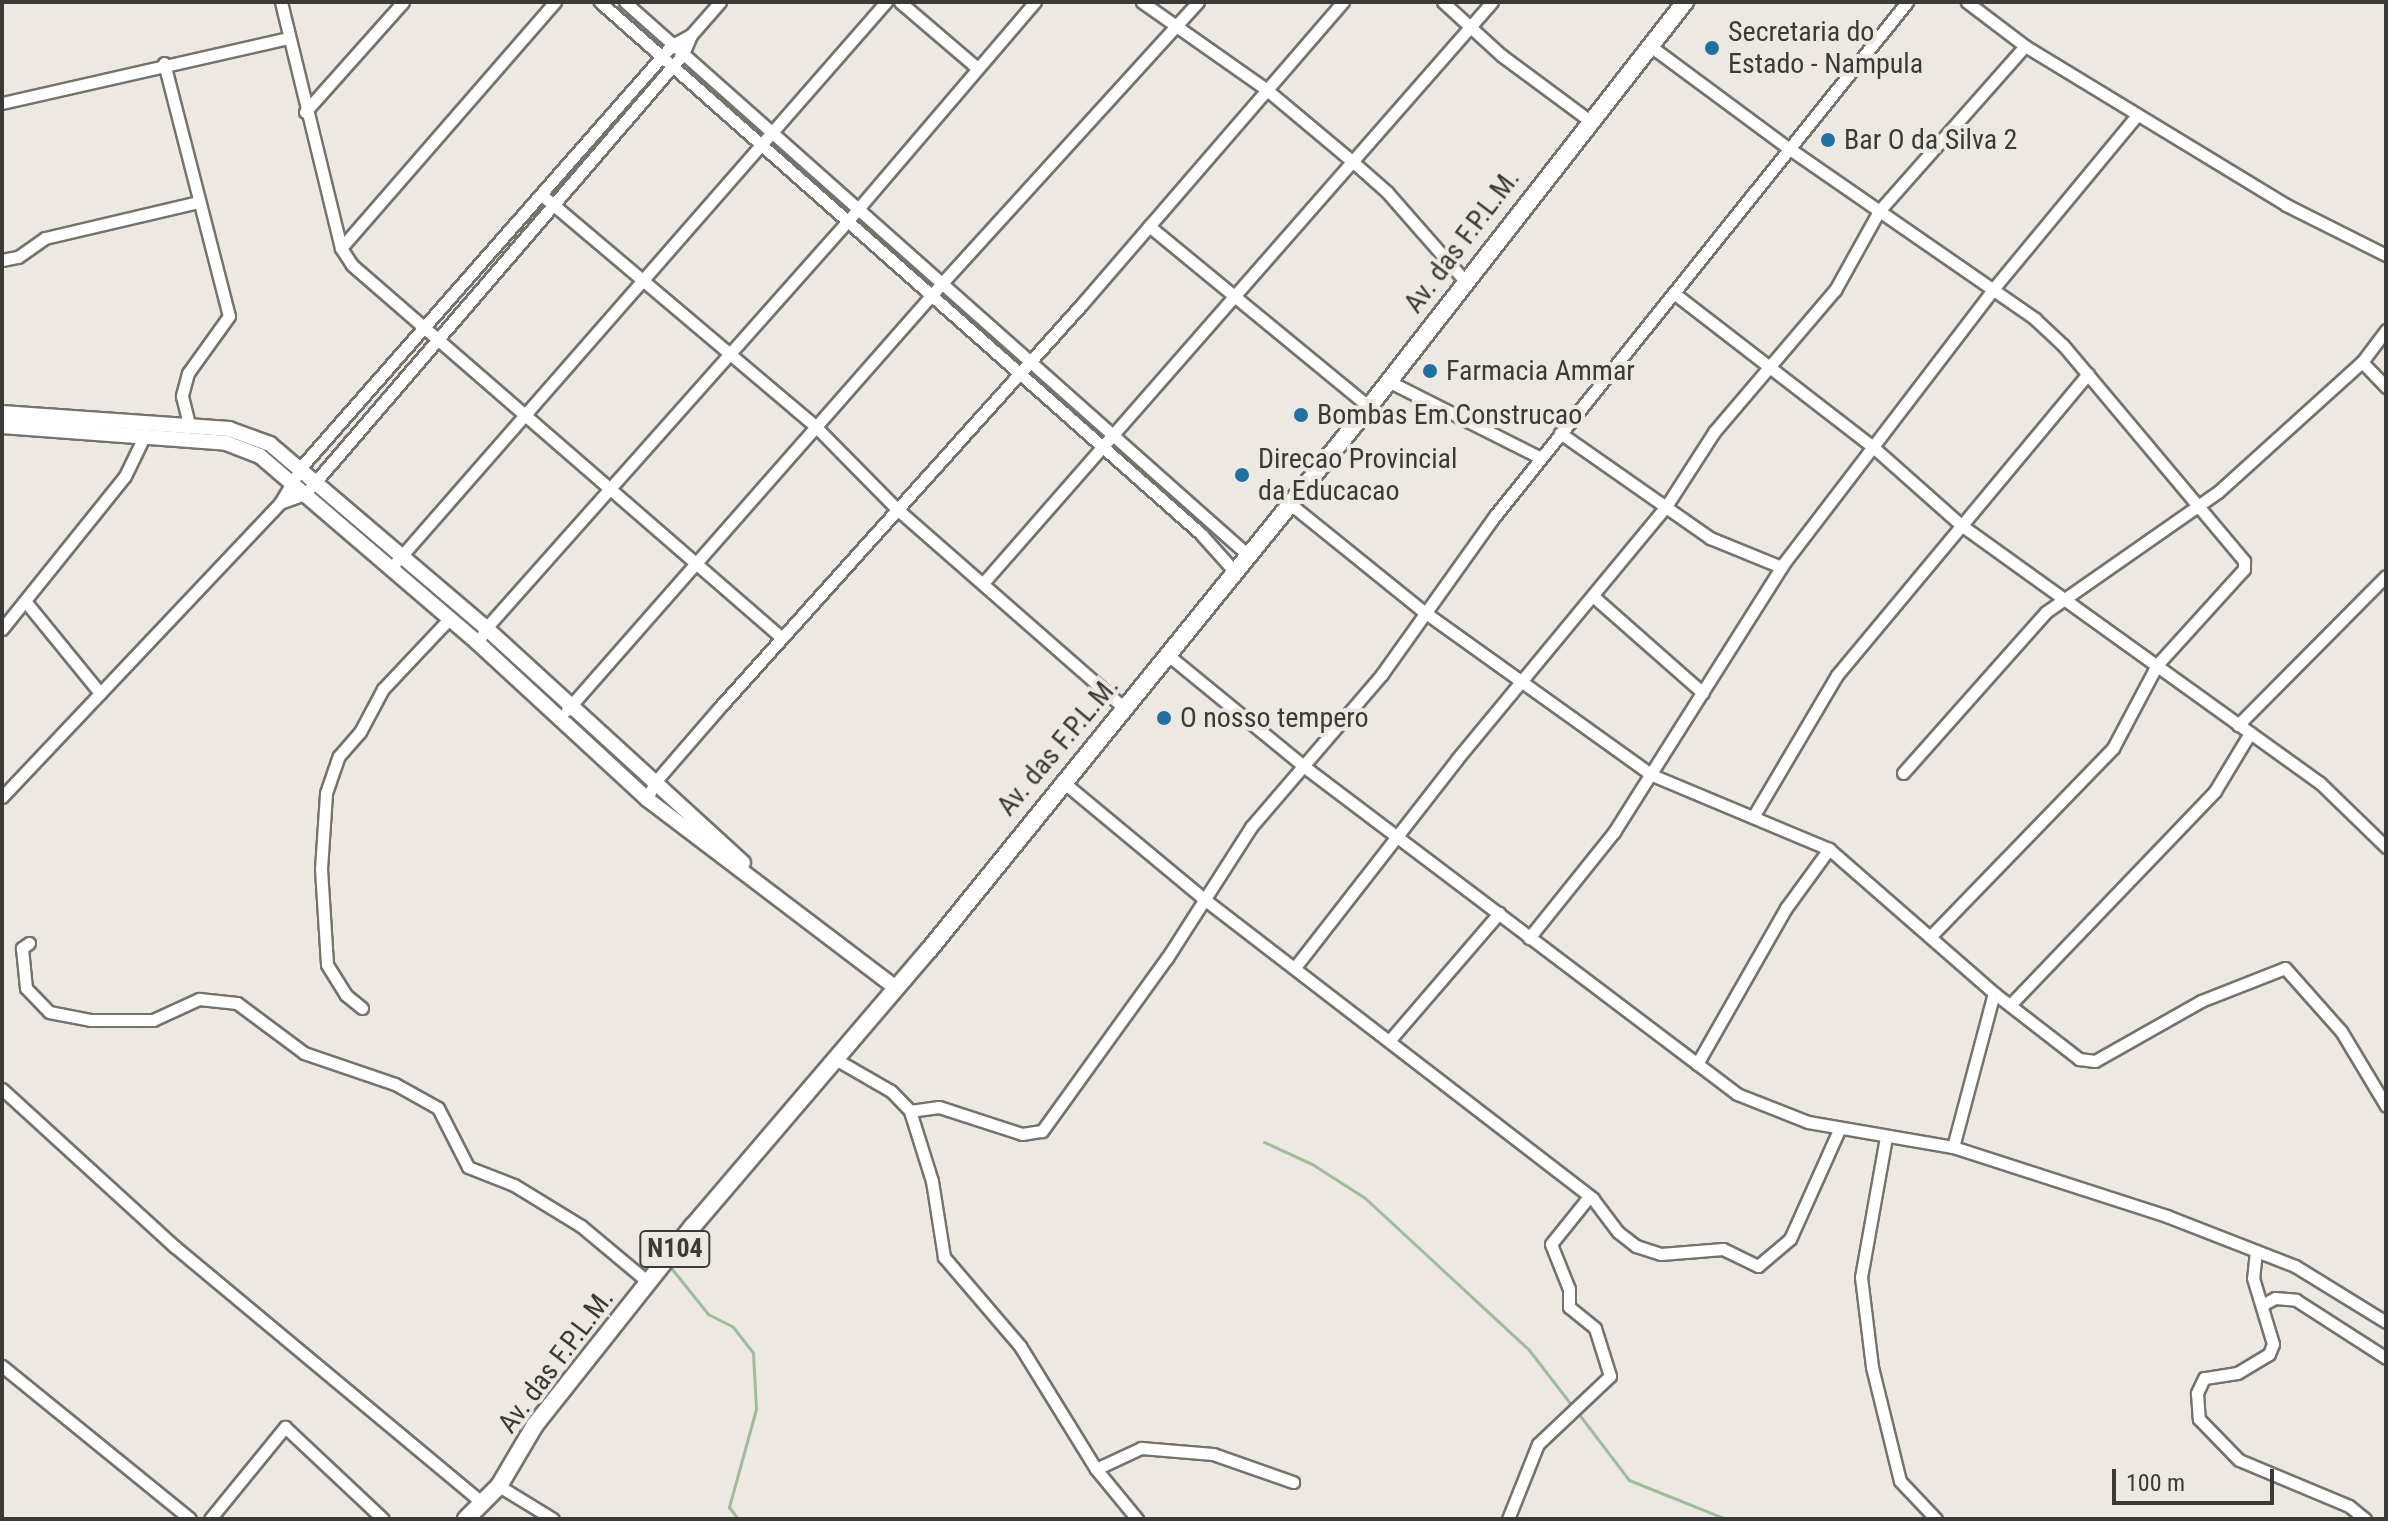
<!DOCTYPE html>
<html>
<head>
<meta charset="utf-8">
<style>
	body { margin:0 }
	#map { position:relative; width:2388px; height:1521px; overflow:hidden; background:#ede8e1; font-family:"Roboto Condensed",sans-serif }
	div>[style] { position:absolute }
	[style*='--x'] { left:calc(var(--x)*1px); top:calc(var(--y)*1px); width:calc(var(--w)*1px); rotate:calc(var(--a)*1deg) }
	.stream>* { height:3px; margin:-1.5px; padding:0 1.5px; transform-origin:1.5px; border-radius:1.5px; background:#9ebe9b }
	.roads { filter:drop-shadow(2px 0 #76726c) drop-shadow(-2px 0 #76726c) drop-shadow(0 2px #76726c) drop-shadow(0 -2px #76726c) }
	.minor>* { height:11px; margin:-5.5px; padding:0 5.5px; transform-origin:5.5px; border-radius:5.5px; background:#fff }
	.tertiary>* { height:14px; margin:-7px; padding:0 7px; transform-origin:7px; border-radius:7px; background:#fff }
	.primary>* { height:16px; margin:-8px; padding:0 8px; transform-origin:8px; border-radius:8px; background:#fff }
	.dots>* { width:22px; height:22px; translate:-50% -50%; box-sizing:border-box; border:4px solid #ede8e1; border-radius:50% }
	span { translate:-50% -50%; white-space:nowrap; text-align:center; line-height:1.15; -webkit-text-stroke:8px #ede8e1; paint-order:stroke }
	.shield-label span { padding:2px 6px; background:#ede8e1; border:2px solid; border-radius:6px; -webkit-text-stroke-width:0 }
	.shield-label { font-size:26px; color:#3c3a37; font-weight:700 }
	.poi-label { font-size:28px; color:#3c3a37 }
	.left { translate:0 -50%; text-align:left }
	.street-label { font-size:28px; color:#3c3a37 }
	.frame { position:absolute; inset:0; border:4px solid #3c3a37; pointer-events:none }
	.scale { position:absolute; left:2112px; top:1469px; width:162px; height:36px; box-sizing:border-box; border:4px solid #3c3a37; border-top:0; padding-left:10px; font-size:24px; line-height:28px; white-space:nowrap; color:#3c3a37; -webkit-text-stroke:6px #ede8e1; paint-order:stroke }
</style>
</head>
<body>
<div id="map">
	<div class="stream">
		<div style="--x:1264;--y:1142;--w:53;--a:24.6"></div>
		<div style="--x:1312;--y:1164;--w:63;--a:32.7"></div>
		<div style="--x:1365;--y:1198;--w:224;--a:42.8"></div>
		<div style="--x:1529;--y:1350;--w:72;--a:52.3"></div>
		<div style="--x:672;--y:1269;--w:58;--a:51.3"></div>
		<div style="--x:708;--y:1314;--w:28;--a:27"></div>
		<div style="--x:733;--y:1327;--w:33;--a:52"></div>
		<div style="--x:753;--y:1353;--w:56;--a:86.9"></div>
		<div style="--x:756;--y:1409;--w:102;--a:105.4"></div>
		<div style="--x:729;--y:1507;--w:15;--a:53"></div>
		<div style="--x:1578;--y:1413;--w:84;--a:52.7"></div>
		<div style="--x:1629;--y:1480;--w:105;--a:21.9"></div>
	</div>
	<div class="roads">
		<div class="minor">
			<div style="--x:281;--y:2;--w:253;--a:76.3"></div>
			<div style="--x:341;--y:248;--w:20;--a:57"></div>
			<div style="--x:352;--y:265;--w:569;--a:40.94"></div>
			<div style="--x:600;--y:2;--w:803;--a:41.51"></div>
			<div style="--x:1201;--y:534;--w:51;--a:48.2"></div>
			<div style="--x:625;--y:2;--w:834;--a:41.6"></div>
			<div style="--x:900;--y:2;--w:100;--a:40.5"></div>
			<div style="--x:1142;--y:2;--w:153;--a:35.1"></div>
			<div style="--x:1267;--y:90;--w:111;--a:39.9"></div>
			<div style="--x:1352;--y:161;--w:47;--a:41.5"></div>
			<div style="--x:1387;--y:192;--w:117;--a:48.8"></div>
			<div style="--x:1443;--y:2;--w:79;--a:42.4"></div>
			<div style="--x:1501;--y:55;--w:109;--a:36.5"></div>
			<div style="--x:1967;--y:2;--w:73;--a:37.2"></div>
			<div style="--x:2025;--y:46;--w:306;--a:31.3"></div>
			<div style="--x:2286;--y:205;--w:112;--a:26.6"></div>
			<div style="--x:1649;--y:45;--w:172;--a:36.5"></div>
			<div style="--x:1787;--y:147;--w:302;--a:34.7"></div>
			<div style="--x:2035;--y:319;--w:38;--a:43"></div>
			<div style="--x:2063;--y:345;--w:282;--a:50"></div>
			<div style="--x:2244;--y:561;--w:8;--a:90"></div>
			<div style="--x:2244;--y:569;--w:130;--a:132.2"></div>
			<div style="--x:2157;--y:665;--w:94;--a:117.9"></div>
			<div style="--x:2113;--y:748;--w:262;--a:134.1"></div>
			<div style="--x:164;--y:63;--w:261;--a:75.6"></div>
			<div style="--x:229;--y:316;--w:70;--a:125.7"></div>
			<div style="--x:188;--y:373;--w:24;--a:105"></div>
			<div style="--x:182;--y:396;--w:32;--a:76"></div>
			<div style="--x:2;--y:103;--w:292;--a:-12.8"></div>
			<div style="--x:305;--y:112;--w:147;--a:-48.3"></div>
			<div style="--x:543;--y:196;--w:358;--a:40.2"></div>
			<div style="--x:816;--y:427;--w:115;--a:45.4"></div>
			<div style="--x:897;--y:509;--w:302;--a:41.2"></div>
			<div style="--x:1149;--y:226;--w:285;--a:39.4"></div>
			<div style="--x:341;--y:248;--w:326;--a:-49"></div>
			<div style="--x:2;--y:260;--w:16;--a:-11"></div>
			<div style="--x:18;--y:257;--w:33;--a:-35"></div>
			<div style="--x:45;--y:238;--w:157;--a:-13.2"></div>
			<div style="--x:1675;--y:294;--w:249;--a:37.7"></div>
			<div style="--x:1872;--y:446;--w:119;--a:41.6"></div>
			<div style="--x:1961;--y:525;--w:442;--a:35.7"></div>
			<div style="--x:2320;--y:783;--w:92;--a:44.1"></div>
			<div style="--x:2362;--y:362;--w:35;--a:46"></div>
			<div style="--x:1388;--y:381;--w:171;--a:26.7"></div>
			<div style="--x:1560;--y:433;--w:183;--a:35"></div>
			<div style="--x:1710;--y:538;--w:77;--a:22.2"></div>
			<div style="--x:280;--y:503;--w:27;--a:-20"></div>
			<div style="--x:305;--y:494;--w:580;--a:-49.33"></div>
			<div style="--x:683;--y:54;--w:21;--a:-67"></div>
			<div style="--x:1289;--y:503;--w:172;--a:38.9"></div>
			<div style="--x:1423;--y:611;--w:282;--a:35.6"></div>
			<div style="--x:1652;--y:775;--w:192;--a:22.7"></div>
			<div style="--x:1829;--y:849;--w:219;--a:41.1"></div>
			<div style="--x:1994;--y:993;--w:108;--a:37.8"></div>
			<div style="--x:2079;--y:1059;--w:16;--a:7"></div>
			<div style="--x:2095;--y:1061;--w:122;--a:-29.5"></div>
			<div style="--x:2201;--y:1001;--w:90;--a:-21.4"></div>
			<div style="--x:2285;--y:968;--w:84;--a:48.4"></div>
			<div style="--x:2341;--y:1031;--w:87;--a:59"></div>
			<div style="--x:391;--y:568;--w:752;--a:-48.83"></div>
			<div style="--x:984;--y:582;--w:771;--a:-48.79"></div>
			<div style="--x:1594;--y:597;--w:145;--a:41.4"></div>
			<div style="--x:25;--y:601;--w:119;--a:50.8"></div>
			<div style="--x:2;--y:629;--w:196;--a:-51.2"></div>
			<div style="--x:125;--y:476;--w:41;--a:-64.1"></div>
			<div style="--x:478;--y:643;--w:17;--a:-62"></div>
			<div style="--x:486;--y:628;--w:542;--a:-48.37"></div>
			<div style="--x:846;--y:223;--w:291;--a:-49.5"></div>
			<div style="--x:1168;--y:655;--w:178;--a:39.3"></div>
			<div style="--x:1306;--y:768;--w:540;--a:37.1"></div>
			<div style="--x:1737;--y:1094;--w:76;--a:21.5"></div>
			<div style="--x:1808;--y:1122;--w:147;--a:9.8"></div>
			<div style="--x:1953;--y:1147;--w:225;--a:17.9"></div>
			<div style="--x:2167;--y:1216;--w:137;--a:21.3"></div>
			<div style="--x:2295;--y:1266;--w:107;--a:31.6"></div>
			<div style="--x:567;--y:710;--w:570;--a:-48.7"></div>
			<div style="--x:943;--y:282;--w:379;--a:-47.7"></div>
			<div style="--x:2238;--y:725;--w:210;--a:-45.2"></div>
			<div style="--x:1903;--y:773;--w:215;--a:-48.4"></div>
			<div style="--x:2046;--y:612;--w:210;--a:-34.9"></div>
			<div style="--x:2218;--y:492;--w:194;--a:-42.1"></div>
			<div style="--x:2362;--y:362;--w:40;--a:-53"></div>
			<div style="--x:1062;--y:781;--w:185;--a:39.7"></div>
			<div style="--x:1204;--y:899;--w:491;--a:37.6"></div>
			<div style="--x:1593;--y:1199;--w:41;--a:52.9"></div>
			<div style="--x:1618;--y:1232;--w:23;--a:38"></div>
			<div style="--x:1636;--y:1246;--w:26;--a:18"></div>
			<div style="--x:1661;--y:1254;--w:62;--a:-4.6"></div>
			<div style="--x:1723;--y:1249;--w:39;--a:26"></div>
			<div style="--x:1758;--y:1266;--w:42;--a:-40.2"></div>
			<div style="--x:1790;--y:1239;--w:120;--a:-65.8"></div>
			<div style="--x:2;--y:797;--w:405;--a:-46.6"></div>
			<div style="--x:280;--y:503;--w:43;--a:-59.3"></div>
			<div style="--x:302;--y:466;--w:560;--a:-48.69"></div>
			<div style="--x:672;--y:45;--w:21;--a:-28"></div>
			<div style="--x:691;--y:35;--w:44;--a:-48.7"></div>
			<div style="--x:647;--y:799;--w:19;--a:-65"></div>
			<div style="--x:655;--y:782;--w:99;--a:-49.1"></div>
			<div style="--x:720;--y:707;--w:542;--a:-48.07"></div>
			<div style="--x:1082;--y:304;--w:399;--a:-49.2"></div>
			<div style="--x:1753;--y:817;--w:165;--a:-59.4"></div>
			<div style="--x:1837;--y:675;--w:392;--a:-50.2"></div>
			<div style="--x:1529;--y:938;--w:136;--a:-51.3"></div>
			<div style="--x:1614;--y:832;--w:318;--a:-57.7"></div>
			<div style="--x:1784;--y:563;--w:346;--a:-52.6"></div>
			<div style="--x:1994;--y:288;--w:224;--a:-50.4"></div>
			<div style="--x:29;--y:943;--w:9;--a:144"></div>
			<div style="--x:22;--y:948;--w:40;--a:84.3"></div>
			<div style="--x:26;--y:988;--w:33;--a:46"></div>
			<div style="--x:49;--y:1012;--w:43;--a:10.8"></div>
			<div style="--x:91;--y:1020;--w:62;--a:0"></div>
			<div style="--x:153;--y:1020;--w:51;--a:-24.5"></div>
			<div style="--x:199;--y:999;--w:38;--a:6"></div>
			<div style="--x:237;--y:1003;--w:84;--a:36.7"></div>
			<div style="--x:304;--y:1053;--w:96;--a:18.8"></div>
			<div style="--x:395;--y:1084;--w:49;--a:29.2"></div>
			<div style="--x:438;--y:1108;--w:66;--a:63"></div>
			<div style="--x:468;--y:1167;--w:49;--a:21.4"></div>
			<div style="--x:514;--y:1185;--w:79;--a:31.5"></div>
			<div style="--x:581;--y:1226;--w:87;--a:39.9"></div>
			<div style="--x:1296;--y:966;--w:262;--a:-52.1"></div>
			<div style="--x:1457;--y:759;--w:330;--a:-50.4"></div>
			<div style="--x:1667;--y:505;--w:87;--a:-57.2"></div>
			<div style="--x:1714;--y:432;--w:187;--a:-49.6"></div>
			<div style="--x:1835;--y:290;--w:90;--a:-60.9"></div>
			<div style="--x:1879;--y:211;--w:220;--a:-48.5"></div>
			<div style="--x:2010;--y:1005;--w:296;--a:-46.2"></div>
			<div style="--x:2215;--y:791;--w:68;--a:-58.9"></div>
			<div style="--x:362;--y:1008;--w:21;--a:-141"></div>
			<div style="--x:346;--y:995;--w:36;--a:-122"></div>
			<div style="--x:327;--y:964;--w:95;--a:-93.6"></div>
			<div style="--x:321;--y:869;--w:76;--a:-86.2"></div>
			<div style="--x:326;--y:793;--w:39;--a:-71"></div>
			<div style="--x:339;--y:756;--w:32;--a:-49"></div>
			<div style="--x:360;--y:732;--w:49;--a:-61.9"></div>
			<div style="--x:383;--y:689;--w:98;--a:-46.7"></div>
			<div style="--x:1389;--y:1041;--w:169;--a:-49.3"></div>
			<div style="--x:837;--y:1060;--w:62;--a:29.9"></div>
			<div style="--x:891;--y:1091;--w:28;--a:46"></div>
			<div style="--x:910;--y:1111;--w:73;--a:72.6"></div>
			<div style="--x:932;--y:1181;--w:77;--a:81"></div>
			<div style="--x:944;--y:1257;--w:117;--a:49.5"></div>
			<div style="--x:1020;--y:1346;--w:145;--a:58.3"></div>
			<div style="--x:1096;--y:1469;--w:65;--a:50.6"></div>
			<div style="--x:1697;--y:1064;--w:180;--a:-60.3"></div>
			<div style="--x:1786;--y:908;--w:73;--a:-53.9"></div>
			<div style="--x:2;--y:1089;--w:233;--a:42.4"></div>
			<div style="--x:174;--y:1246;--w:400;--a:39.8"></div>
			<div style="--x:910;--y:1111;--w:29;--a:-8"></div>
			<div style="--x:939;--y:1107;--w:87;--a:18"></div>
			<div style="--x:1022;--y:1134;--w:20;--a:-9"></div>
			<div style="--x:1042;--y:1131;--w:213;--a:-54.2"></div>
			<div style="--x:1167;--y:958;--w:156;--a:-57.3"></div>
			<div style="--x:1251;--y:827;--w:201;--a:-49.4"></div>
			<div style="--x:1382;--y:674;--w:193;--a:-54.5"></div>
			<div style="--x:1494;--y:517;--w:660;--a:-51.27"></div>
			<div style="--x:1886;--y:1137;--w:142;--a:100.1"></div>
			<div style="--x:1861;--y:1277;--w:91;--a:83"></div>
			<div style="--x:1872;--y:1367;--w:117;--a:76.2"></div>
			<div style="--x:1900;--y:1481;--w:52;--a:46.5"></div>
			<div style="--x:1953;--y:1147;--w:159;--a:-75.1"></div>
			<div style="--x:2256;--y:1251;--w:27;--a:96"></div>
			<div style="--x:2253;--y:1278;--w:69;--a:73.1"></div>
			<div style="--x:2273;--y:1344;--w:11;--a:112"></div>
			<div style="--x:2269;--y:1354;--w:37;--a:149"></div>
			<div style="--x:2237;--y:1373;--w:33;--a:171"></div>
			<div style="--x:2204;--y:1378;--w:17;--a:115"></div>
			<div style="--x:2197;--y:1393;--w:26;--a:86"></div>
			<div style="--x:2199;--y:1419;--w:57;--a:45.7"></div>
			<div style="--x:2239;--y:1460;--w:119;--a:22.7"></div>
			<div style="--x:2349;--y:1506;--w:21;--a:39"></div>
			<div style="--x:2262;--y:1305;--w:15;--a:-28"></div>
			<div style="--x:2275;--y:1298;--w:21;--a:5"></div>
			<div style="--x:2296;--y:1300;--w:107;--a:32.8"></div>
			<div style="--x:2;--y:1366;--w:242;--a:39.1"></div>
			<div style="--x:1096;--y:1469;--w:50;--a:-25"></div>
			<div style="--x:1141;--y:1448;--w:72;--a:4.8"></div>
			<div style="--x:1213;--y:1454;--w:85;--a:19.3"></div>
			<div style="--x:499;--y:1486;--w:63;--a:31.4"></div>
			<div style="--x:210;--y:1519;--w:119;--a:-50.8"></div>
			<div style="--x:285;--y:1427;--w:134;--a:43.2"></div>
			<div style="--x:1508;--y:1519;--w:81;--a:-68.2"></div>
			<div style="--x:1538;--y:1444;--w:99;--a:-43.4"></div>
			<div style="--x:1610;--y:1376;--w:50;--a:-107.4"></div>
			<div style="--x:1595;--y:1328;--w:33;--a:-141"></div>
			<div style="--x:1569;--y:1307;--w:18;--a:-90"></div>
			<div style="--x:1569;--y:1289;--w:48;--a:-111.8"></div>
			<div style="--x:1551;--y:1244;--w:59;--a:-51.2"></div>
		</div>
		<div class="tertiary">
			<div style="--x:2;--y:413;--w:228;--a:4"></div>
			<div style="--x:229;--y:429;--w:44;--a:20.1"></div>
			<div style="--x:270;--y:444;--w:284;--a:40.4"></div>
			<div style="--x:486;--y:628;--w:348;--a:42.4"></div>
			<div style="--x:2;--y:426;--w:225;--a:4.3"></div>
			<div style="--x:226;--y:443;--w:36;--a:21"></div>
			<div style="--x:260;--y:456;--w:287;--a:40.6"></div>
			<div style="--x:478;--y:643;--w:230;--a:42.7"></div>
			<div style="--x:647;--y:799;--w:313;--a:37.2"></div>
		</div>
		<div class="primary">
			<div style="--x:466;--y:1519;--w:47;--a:-45"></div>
			<div style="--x:499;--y:1486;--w:71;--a:-59.5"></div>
			<div style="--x:535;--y:1425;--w:254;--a:-51.6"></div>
			<div style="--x:693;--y:1226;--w:363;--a:-49.5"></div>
			<div style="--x:929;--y:950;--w:699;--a:-50.98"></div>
			<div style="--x:1369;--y:407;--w:514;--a:-52.04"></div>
		</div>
	</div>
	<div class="dots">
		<div style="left:1712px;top:48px;background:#2170a2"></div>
		<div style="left:1828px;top:140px;background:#2170a2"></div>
		<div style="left:1430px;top:371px;background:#2170a2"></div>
		<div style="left:1301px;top:415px;background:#2170a2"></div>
		<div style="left:1242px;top:475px;background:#2170a2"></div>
		<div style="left:1164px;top:718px;background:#2170a2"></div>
	</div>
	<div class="shield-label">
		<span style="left:675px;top:1249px">N104</span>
	</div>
	<div class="poi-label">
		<span class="left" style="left:1728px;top:48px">Secretaria do<br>Estado - Nampula</span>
		<span class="left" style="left:1844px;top:140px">Bar O da Silva 2</span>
		<span class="left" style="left:1446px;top:371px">Farmacia Ammar</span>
		<span class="left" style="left:1317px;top:415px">Bombas Em Construcao</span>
		<span class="left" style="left:1258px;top:475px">Direcao Provincial<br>da Educacao</span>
		<span class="left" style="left:1180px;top:718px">O nosso tempero</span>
	</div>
	<div class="street-label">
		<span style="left:1462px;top:241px;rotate:-53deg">Av. das F.P.L.M.</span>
		<span style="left:1058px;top:746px;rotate:-50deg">Av. das F.P.L.M.</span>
		<span style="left:556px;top:1361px;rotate:-53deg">Av. das F.P.L.M.</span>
	</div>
	<div class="frame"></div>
	<div class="scale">100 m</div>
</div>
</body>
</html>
